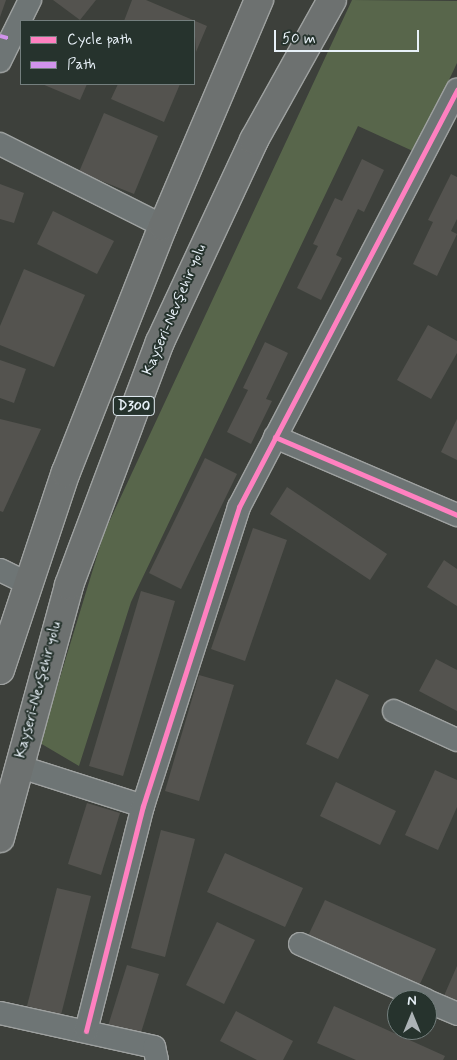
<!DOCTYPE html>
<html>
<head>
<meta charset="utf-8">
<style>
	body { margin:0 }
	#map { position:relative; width:457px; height:1060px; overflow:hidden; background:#3d403b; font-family:Mynerve,sans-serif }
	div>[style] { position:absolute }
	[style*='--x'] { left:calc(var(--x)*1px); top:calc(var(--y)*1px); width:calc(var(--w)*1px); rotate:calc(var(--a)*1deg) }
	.green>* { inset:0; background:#58664b }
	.building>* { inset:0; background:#54534f }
	.roads { filter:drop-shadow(1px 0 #9ea1a0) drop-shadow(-1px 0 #9ea1a0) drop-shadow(0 1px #9ea1a0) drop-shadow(0 -1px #9ea1a0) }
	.street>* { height:22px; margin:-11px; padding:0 11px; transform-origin:11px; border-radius:11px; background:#6e7575 }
	.highway>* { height:28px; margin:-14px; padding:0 14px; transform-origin:14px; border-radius:14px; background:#6d7170 }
	.quiet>* { height:4px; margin-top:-2px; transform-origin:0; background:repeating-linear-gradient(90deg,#d193ec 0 8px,transparent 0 12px) }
	.cycleway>* { height:5px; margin:-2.5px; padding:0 2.5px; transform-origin:2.5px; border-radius:2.5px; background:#ff80c0 }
	span { translate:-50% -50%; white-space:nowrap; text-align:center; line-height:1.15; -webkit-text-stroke:4px #26332d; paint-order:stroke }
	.shield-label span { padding:1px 4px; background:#26332d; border:1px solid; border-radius:4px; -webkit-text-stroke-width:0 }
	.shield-label { font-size:14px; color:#e8f1f8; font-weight:700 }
	.street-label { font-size:15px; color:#e8f1f8 }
	.legend { position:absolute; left:20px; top:20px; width:175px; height:65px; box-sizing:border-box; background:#26332d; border:1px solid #747f7e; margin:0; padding:6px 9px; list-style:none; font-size:15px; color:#e8f1f8 }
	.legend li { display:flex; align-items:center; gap:10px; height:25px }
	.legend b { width:25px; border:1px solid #747f7e }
	.north { position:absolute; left:387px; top:990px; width:50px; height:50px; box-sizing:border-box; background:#26332d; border:1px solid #747f7e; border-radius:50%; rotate:0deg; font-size:14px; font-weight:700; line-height:20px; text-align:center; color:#e8f1f8 }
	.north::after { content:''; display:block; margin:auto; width:18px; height:22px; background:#acb3b6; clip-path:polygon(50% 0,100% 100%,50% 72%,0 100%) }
	.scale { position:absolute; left:274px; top:30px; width:145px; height:22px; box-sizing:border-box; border:2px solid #e8f1f8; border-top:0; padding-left:6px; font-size:15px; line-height:18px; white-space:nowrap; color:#e8f1f8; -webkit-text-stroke:4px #26332d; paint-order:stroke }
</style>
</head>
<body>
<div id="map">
	<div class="green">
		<div style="clip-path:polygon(352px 0,457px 1px,457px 63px,415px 152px,358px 126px,131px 602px,79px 766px,40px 743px,104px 533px)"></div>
	</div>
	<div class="building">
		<div style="clip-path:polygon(0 0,6px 0,0 17px)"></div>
		<div style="clip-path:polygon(53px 0,96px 0,80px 20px)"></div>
		<div style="clip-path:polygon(132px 0,146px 0,207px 26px,196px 52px,194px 21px,124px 21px)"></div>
		<div style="clip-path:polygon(42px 84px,87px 84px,80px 100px)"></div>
		<div style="clip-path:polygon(118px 84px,180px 84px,164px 122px,111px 99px)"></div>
		<div style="clip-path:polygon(104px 113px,158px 136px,134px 194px,79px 172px)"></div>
		<div style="clip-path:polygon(362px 159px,384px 170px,364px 212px,358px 209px,336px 255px,342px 258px,321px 300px,297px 288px,318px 246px,313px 244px,335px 198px,342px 201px)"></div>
		<div style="clip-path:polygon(451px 174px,457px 177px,457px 219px,451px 231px,457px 234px,437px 276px,413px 264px,433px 222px,428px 220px)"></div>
		<div style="clip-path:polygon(0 184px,24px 193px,14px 223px,0 219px)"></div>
		<div style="clip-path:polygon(53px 211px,114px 241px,97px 274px,37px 244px)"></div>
		<div style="clip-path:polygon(24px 269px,85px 295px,54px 367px,0 345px,0 326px)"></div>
		<div style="clip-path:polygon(428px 325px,457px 341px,457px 353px,431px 399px,397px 380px)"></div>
		<div style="clip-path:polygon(265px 342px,288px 353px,266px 399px,272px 401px,251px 444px,227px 432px,248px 390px,243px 388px)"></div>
		<div style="clip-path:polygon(0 360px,26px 369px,14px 403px,0 398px)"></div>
		<div style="clip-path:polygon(0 419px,41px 429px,3px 512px,0 511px)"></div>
		<div style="clip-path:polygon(457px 419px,457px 460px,441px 452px)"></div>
		<div style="clip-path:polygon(205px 458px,237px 474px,181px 589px,149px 573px)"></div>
		<div style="clip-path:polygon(287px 487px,387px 554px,370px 580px,270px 514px)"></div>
		<div style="clip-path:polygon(253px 528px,287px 540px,245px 661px,211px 649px)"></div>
		<div style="clip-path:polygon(444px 560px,457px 569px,457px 606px,427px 587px)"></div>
		<div style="clip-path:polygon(141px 591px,175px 601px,123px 776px,89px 766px)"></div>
		<div style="clip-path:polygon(436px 659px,457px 670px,457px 711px,419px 691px)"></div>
		<div style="clip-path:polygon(199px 675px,234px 685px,199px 801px,165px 791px)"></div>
		<div style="clip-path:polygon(336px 679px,369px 695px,338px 759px,306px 744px)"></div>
		<div style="clip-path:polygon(435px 770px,457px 780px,457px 807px,438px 850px,405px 835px)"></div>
		<div style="clip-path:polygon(336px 782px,396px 811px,380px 845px,320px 816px)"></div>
		<div style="clip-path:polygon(87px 803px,120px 813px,101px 875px,68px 864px)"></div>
		<div style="clip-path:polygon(161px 830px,195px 839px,165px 957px,131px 948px)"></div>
		<div style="clip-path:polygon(225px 853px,303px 888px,285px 927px,207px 892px)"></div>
		<div style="clip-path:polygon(57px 888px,91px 896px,61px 1015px,27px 1006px)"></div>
		<div style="clip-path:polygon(325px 900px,436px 949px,419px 986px,308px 936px)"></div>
		<div style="clip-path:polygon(217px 922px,255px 940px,224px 1004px,186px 985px)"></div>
		<div style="clip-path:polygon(127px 965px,159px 974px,140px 1036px,108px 1026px)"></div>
		<div style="clip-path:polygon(457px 966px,457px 1004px,443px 998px)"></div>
		<div style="clip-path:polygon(334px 1006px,445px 1056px,443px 1060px,356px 1060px,317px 1043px)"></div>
		<div style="clip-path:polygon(236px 1011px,293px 1041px,283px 1060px,257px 1060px,220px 1041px)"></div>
	</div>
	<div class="roads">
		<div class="street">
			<div style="--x:0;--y:61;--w:68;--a:-63.8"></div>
			<div style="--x:0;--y:144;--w:182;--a:26.7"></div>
			<div style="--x:275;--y:437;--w:198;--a:23.2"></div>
			<div style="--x:0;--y:570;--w:30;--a:26"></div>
			<div style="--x:394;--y:711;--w:69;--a:24.7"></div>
			<div style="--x:18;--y:766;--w:131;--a:17.7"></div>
			<div style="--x:300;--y:944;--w:138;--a:24"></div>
			<div style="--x:427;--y:1001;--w:33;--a:23"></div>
			<div style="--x:0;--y:1013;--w:158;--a:12.4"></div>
			<div style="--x:154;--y:1047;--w:13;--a:77"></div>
			<div style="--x:86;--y:1031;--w:232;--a:-75.8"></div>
			<div style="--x:143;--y:806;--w:314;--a:-72.2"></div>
			<div style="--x:239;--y:507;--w:471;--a:-62.4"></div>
		</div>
		<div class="highway">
			<div style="--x:0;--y:670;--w:209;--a:-71.6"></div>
			<div style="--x:66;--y:472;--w:264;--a:-68.5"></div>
			<div style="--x:163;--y:226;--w:246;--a:-67"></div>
			<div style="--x:0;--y:838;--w:262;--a:-74.7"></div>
			<div style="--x:69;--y:585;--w:259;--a:-69.5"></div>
			<div style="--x:160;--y:342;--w:223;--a:-65"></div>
			<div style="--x:254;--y:140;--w:160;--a:-60.9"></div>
		</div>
	</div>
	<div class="quiet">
		<div style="--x:0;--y:36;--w:11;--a:15"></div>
	</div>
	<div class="cycleway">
		<div style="--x:275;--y:437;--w:198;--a:23.2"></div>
		<div style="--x:86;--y:1031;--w:232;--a:-75.8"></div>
		<div style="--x:143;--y:806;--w:314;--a:-72.2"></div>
		<div style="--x:239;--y:507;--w:471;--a:-62.4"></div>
	</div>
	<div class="shield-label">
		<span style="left:134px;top:406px">D300</span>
	</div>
	<div class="street-label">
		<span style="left:175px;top:310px;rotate:-67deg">Kayseri-Nevşehir yolu</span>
		<span style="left:39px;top:690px;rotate:-75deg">Kayseri-Nevşehir yolu</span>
	</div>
	<ul class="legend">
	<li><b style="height:6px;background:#ff80c0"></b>Cycle path</li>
	<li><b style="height:6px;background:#d193ec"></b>Path</li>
	</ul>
	<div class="north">N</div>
	<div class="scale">50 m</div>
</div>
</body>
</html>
